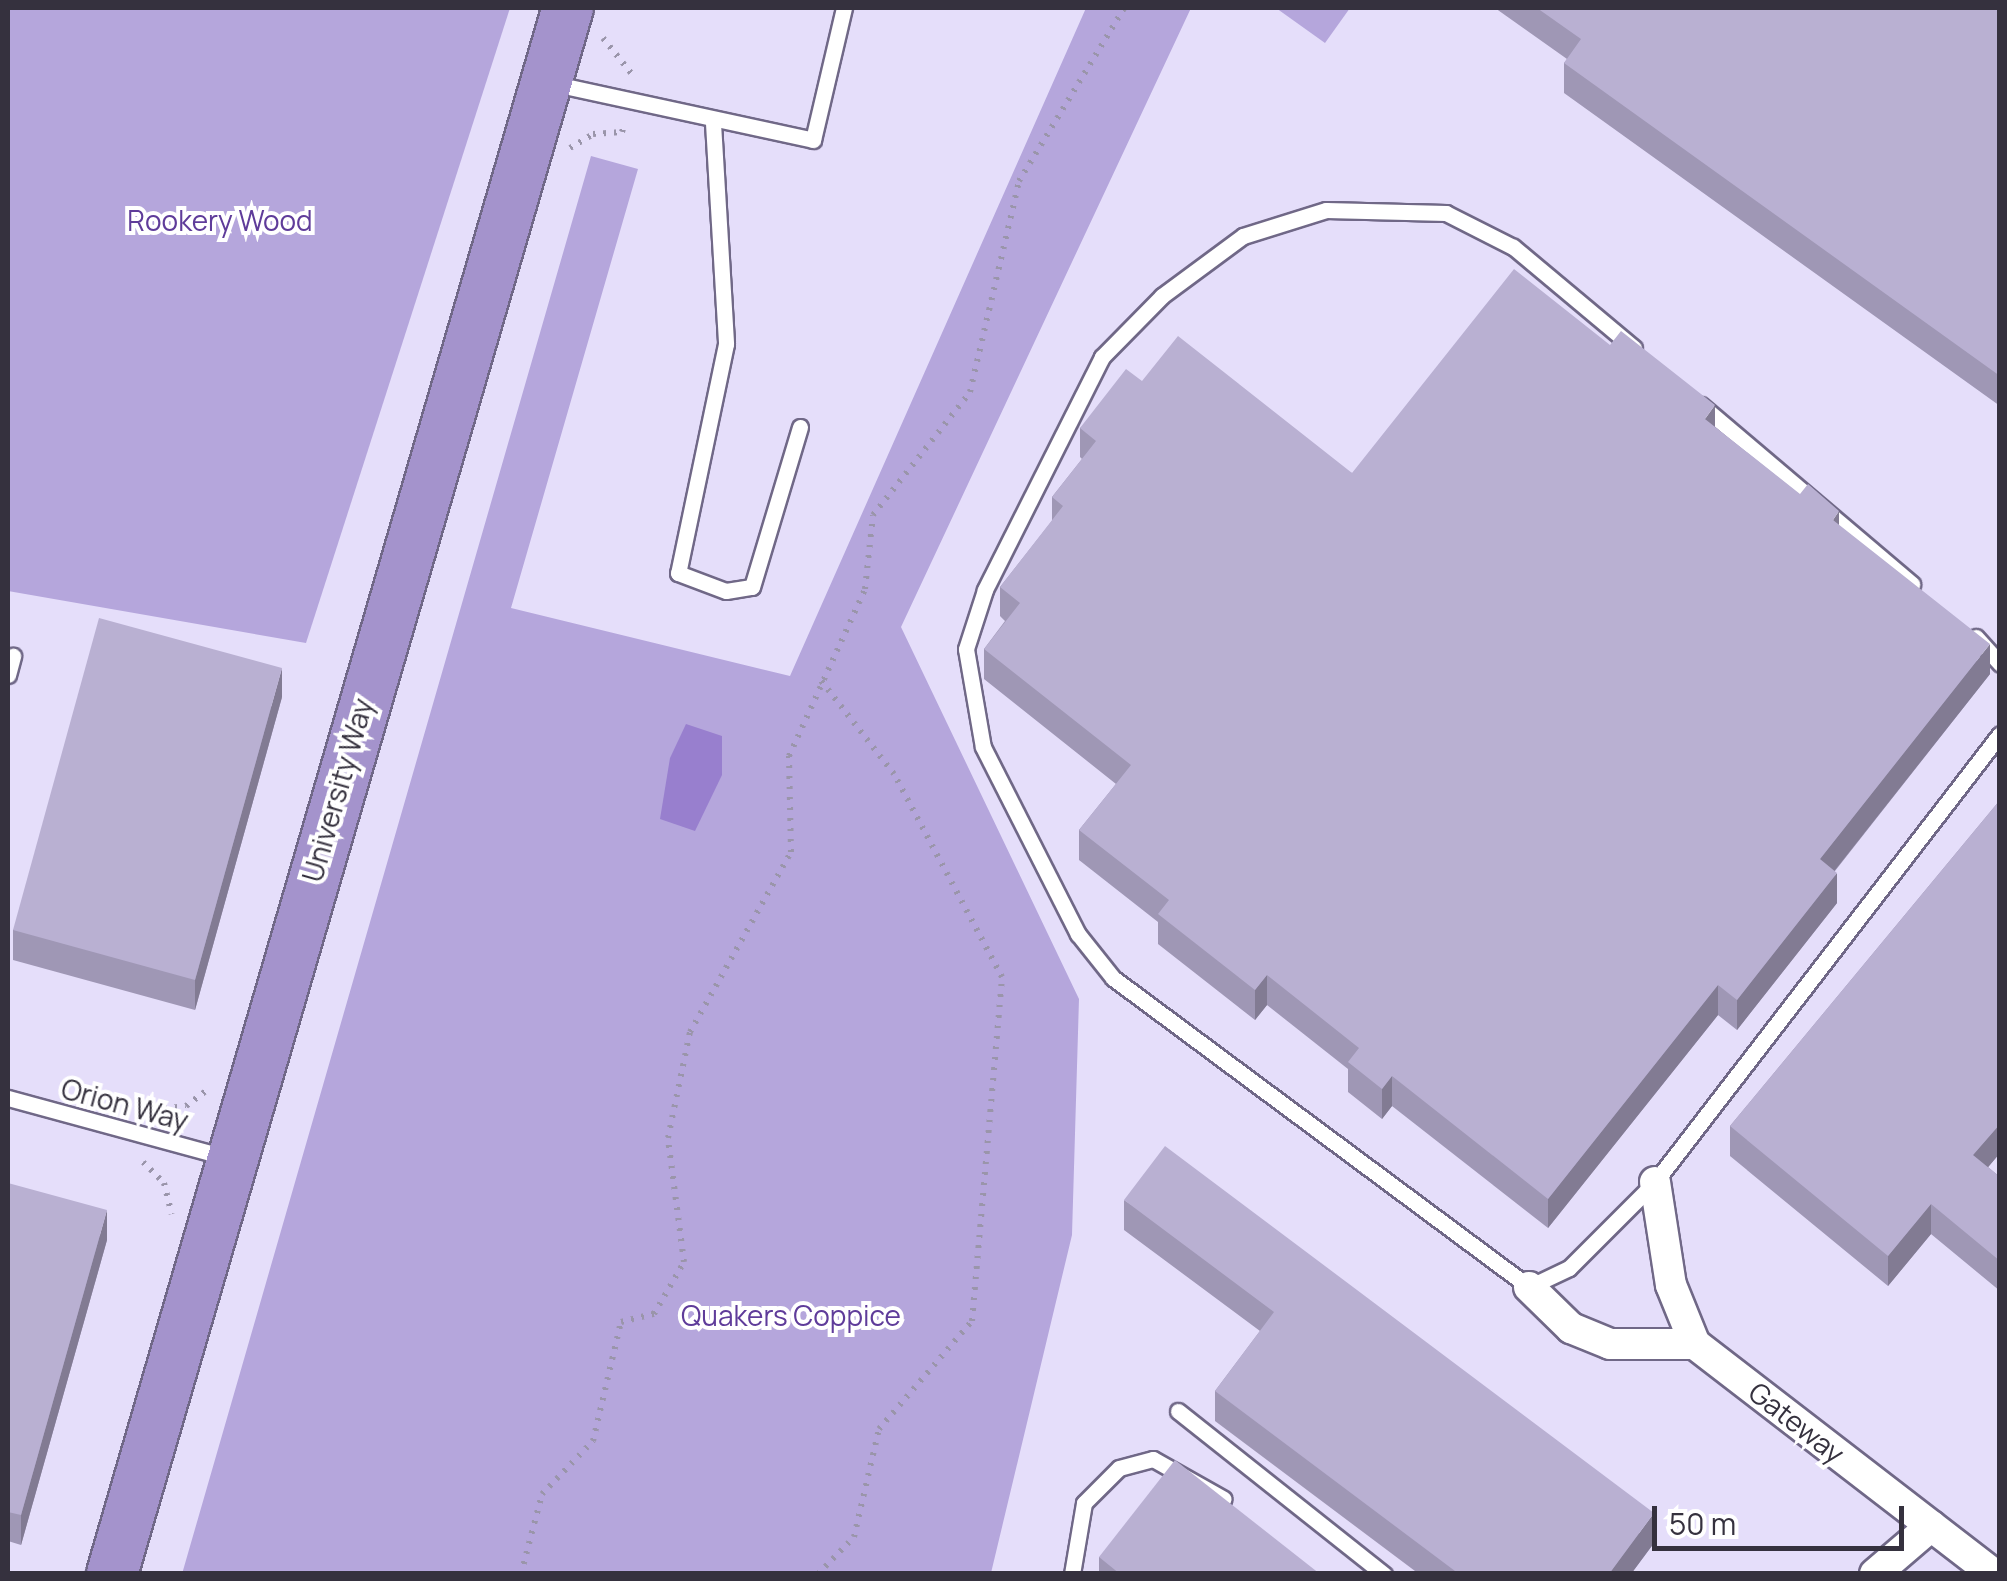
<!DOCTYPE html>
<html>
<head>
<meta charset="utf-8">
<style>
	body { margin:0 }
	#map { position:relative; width:2007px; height:1581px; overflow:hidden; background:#e5defa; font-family:Manrope,sans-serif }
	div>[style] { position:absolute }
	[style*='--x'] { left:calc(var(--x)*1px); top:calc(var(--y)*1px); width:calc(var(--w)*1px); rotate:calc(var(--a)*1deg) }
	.green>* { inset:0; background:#b5a6dc }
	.water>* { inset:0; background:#987fce }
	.path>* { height:6px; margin-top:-3px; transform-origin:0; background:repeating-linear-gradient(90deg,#9a95aa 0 2.5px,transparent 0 10.5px) }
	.roads { filter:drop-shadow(2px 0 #706887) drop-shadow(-2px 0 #706887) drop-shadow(0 2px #706887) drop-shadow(0 -2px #706887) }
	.service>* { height:15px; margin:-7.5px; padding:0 7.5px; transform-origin:7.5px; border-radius:7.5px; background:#fff }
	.minor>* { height:30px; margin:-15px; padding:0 15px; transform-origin:15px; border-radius:15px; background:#fff }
	.trunk>* { height:50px; margin:-25px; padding:0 25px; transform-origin:25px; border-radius:25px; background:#a493cc }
	.wall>* { inset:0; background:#9f97b5 }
	.shaded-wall>* { inset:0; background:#827b93 }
	.building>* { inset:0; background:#b9b0d2 }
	span { translate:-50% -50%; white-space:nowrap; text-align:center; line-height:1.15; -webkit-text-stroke:8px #fff; paint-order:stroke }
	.park-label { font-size:28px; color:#5f3c9a }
	.street-label { font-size:28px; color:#35313e }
	.frame { position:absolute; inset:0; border:10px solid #35313e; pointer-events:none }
	.scale { position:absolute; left:1652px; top:1506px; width:252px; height:45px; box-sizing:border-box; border:5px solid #35313e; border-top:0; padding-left:12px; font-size:30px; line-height:35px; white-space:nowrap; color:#35313e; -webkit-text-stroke:8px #fff; paint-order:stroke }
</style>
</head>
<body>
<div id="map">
	<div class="green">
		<div style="clip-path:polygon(8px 8px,510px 8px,306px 643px,8px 591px)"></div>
		<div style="clip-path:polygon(1086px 8px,1191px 8px,901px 627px,1079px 999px,1072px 1235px,991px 1573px,182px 1574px,591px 156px,638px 169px,511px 608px,790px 676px)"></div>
		<div style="clip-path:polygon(1276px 8px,1350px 8px,1325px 43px)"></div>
	</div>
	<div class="water">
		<div style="clip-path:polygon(686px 724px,722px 736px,722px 775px,695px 831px,660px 819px,670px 758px)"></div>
	</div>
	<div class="path">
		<div style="--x:603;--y:38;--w:45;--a:51.3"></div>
		<div style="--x:570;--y:148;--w:27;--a:-31"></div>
		<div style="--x:593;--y:134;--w:29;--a:-4"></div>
		<div style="--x:622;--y:132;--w:10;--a:-73"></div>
		<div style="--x:154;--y:1110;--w:32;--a:-7"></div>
		<div style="--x:186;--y:1106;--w:30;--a:-37"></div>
		<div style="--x:143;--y:1162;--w:30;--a:45"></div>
		<div style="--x:164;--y:1183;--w:32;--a:76"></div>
		<div style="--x:521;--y:1574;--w:83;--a:-75.3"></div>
		<div style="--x:542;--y:1494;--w:74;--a:-46.1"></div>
		<div style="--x:593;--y:1441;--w:122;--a:-76.8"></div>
		<div style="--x:621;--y:1322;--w:34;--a:-14"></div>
		<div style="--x:654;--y:1314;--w:60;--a:-60"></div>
		<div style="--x:684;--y:1262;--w:125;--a:-97.4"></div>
		<div style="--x:668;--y:1138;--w:108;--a:-78.3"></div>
		<div style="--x:690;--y:1032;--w:206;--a:-60.7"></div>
		<div style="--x:791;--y:852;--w:96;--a:-91.2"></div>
		<div style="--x:789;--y:756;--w:183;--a:-65.5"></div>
		<div style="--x:865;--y:589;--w:74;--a:-83.8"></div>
		<div style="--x:873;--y:515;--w:157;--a:-51.7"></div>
		<div style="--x:970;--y:392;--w:217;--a:-76.9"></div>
		<div style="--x:1019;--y:181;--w:202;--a:-58.7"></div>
		<div style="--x:818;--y:1574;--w:52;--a:-45.8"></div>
		<div style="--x:854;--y:1537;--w:111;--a:-77"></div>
		<div style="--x:879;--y:1429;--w:143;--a:-49.3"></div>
		<div style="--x:972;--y:1321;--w:345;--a:-85"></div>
		<div style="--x:1002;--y:977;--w:230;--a:-118"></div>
		<div style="--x:894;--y:774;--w:122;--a:-128"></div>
	</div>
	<div class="roads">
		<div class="service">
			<div style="--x:555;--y:84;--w:264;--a:12.2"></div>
			<div style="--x:813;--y:140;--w:136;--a:-76.8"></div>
			<div style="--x:713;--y:123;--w:221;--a:86.6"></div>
			<div style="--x:726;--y:344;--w:234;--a:101.8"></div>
			<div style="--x:678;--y:573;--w:51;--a:20.6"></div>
			<div style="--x:726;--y:591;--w:26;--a:-9"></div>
			<div style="--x:752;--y:587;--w:167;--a:-73.3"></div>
			<div style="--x:1634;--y:348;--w:158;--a:-140.1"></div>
			<div style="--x:1513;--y:247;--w:75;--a:-153.1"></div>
			<div style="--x:1446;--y:213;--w:120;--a:-178.6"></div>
			<div style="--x:1326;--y:210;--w:87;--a:162.6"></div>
			<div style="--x:1243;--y:236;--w:101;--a:143.5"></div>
			<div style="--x:1162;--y:296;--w:86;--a:134.5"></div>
			<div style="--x:1102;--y:357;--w:261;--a:116.7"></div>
			<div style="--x:985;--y:590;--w:62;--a:107.9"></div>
			<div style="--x:966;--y:649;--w:99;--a:80.2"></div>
			<div style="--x:983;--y:747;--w:210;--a:63.1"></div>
			<div style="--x:1078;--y:934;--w:56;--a:51.5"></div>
			<div style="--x:1113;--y:978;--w:518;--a:36.6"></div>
			<div style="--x:1529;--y:1287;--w:44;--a:-25.4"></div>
			<div style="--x:1569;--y:1268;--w:122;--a:-45"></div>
			<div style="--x:1655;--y:1182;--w:565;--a:-52.4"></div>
			<div style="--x:1701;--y:405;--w:277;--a:40.3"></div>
			<div style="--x:1976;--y:637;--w:36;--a:48"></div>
			<div style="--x:8;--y:675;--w:20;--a:-75"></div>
			<div style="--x:8;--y:1098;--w:225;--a:15.2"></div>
			<div style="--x:1178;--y:1411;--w:263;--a:38.4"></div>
			<div style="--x:1072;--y:1574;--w:72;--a:-80.4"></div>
			<div style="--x:1084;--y:1503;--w:49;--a:-45"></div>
			<div style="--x:1119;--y:1468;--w:35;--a:-15"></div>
			<div style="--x:1153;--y:1459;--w:81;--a:29.4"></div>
		</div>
		<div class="minor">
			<div style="--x:1655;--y:1182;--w:104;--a:81.2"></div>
			<div style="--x:1671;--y:1285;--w:64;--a:67.9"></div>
			<div style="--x:1695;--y:1344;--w:377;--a:37.6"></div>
			<div style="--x:1529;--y:1287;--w:59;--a:44.3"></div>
			<div style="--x:1571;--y:1328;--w:42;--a:22.3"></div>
			<div style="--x:1610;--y:1344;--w:85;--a:0"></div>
			<div style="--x:1875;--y:1574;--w:74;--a:-40.6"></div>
		</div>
		<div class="trunk">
			<div style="--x:112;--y:1574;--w:1631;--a:-73.77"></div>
		</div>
	</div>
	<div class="wall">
		<div style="clip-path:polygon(1495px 8px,2000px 8px,2000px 406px,1564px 93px,1564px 63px,1567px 59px)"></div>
		<div style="clip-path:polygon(1142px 381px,1352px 473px,1715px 427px,1839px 526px,1990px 674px,1835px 871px,1837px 903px,1737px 1030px,1718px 1015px,1548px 1228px,1392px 1106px,1382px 1119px,1348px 1092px,1348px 1069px,1267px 1005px,1255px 1020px,1158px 944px,1158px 922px,1079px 860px,1079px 830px,1116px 784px,984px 679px,984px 649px,1005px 621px,1000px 616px,1000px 587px,1052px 521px,1052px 497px,1082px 459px,1080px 457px,1080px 428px)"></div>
		<div style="clip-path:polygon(282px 697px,195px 1010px,13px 960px,13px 930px)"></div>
		<div style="clip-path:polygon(2000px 800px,2000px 1153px,1988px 1167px,2000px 1177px,2000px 1291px,1931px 1234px,1888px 1286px,1730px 1156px,1730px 1126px)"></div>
		<div style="clip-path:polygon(8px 1183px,107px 1240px,21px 1545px,8px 1541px)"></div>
		<div style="clip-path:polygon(1124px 1200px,1654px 1543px,1631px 1574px,1419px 1574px,1215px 1421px,1215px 1391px,1260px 1331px,1124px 1230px)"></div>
		<div style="clip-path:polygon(1099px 1557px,1320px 1574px,1099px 1574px)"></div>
	</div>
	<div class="shaded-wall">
		<div style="clip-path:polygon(1715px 405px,1715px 435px,1705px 419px)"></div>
		<div style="clip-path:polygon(1839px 511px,1839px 541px,1833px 520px)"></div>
		<div style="clip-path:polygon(1990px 644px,1990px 674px,1820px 889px,1820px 859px)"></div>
		<div style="clip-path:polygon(282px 668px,282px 697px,195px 1010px,195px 980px)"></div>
		<div style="clip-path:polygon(1837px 873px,1837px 903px,1737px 1030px,1737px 1000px)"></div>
		<div style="clip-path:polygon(1267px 975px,1267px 1005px,1255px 1020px,1255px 990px)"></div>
		<div style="clip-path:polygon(1718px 985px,1718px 1015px,1548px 1228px,1548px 1199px)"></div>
		<div style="clip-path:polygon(1392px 1076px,1392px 1106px,1382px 1119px,1382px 1089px)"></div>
		<div style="clip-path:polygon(2000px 1124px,2000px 1153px,1973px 1185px,1973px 1155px)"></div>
		<div style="clip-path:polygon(1931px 1204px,1931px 1234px,1888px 1286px,1888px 1256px)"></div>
		<div style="clip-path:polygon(107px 1210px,107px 1240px,21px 1545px,21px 1515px)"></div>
		<div style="clip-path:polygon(1654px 1513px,1654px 1543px,1631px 1574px,1609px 1574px)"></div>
	</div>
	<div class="building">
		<div style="clip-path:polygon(1537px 8px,2000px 8px,2000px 376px,1564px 63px,1581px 39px)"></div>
		<div style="clip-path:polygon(1514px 269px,1610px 345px,1621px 331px,1715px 405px,1705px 419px,1800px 494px,1808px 484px,1839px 511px,1833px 520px,1990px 644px,1820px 859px,1837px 873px,1737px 1000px,1718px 985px,1548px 1199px,1392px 1076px,1382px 1089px,1348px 1062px,1359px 1048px,1267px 975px,1255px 990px,1158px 914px,1169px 900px,1079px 830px,1131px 765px,984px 649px,1020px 603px,1000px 587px,1063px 506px,1052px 497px,1096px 441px,1080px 428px,1126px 369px,1142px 381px,1178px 336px,1352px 473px)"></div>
		<div style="clip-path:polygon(99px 618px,282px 668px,195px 980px,13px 930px)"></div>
		<div style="clip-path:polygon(2000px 800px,2000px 1124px,1973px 1155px,2000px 1177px,2000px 1261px,1931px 1204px,1888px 1256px,1730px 1126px)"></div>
		<div style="clip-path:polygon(1165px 1146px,1654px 1513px,1609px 1574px,1459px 1574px,1215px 1391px,1274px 1312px,1124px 1200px)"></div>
		<div style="clip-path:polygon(8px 1183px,107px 1210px,21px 1515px,8px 1512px)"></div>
		<div style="clip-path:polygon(1175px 1460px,1320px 1574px,1120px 1574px,1099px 1557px)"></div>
	</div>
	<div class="park-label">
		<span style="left:220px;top:220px">Rookery Wood</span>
		<span style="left:791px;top:1315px">Quakers Coppice</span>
	</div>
	<div class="street-label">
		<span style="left:337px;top:790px;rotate:-74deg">University Way</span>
		<span style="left:125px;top:1104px;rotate:15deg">Orion Way</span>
		<span style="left:1797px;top:1422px;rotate:38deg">Gateway</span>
	</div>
	<div class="frame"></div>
	<div class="scale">50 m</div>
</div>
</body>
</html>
